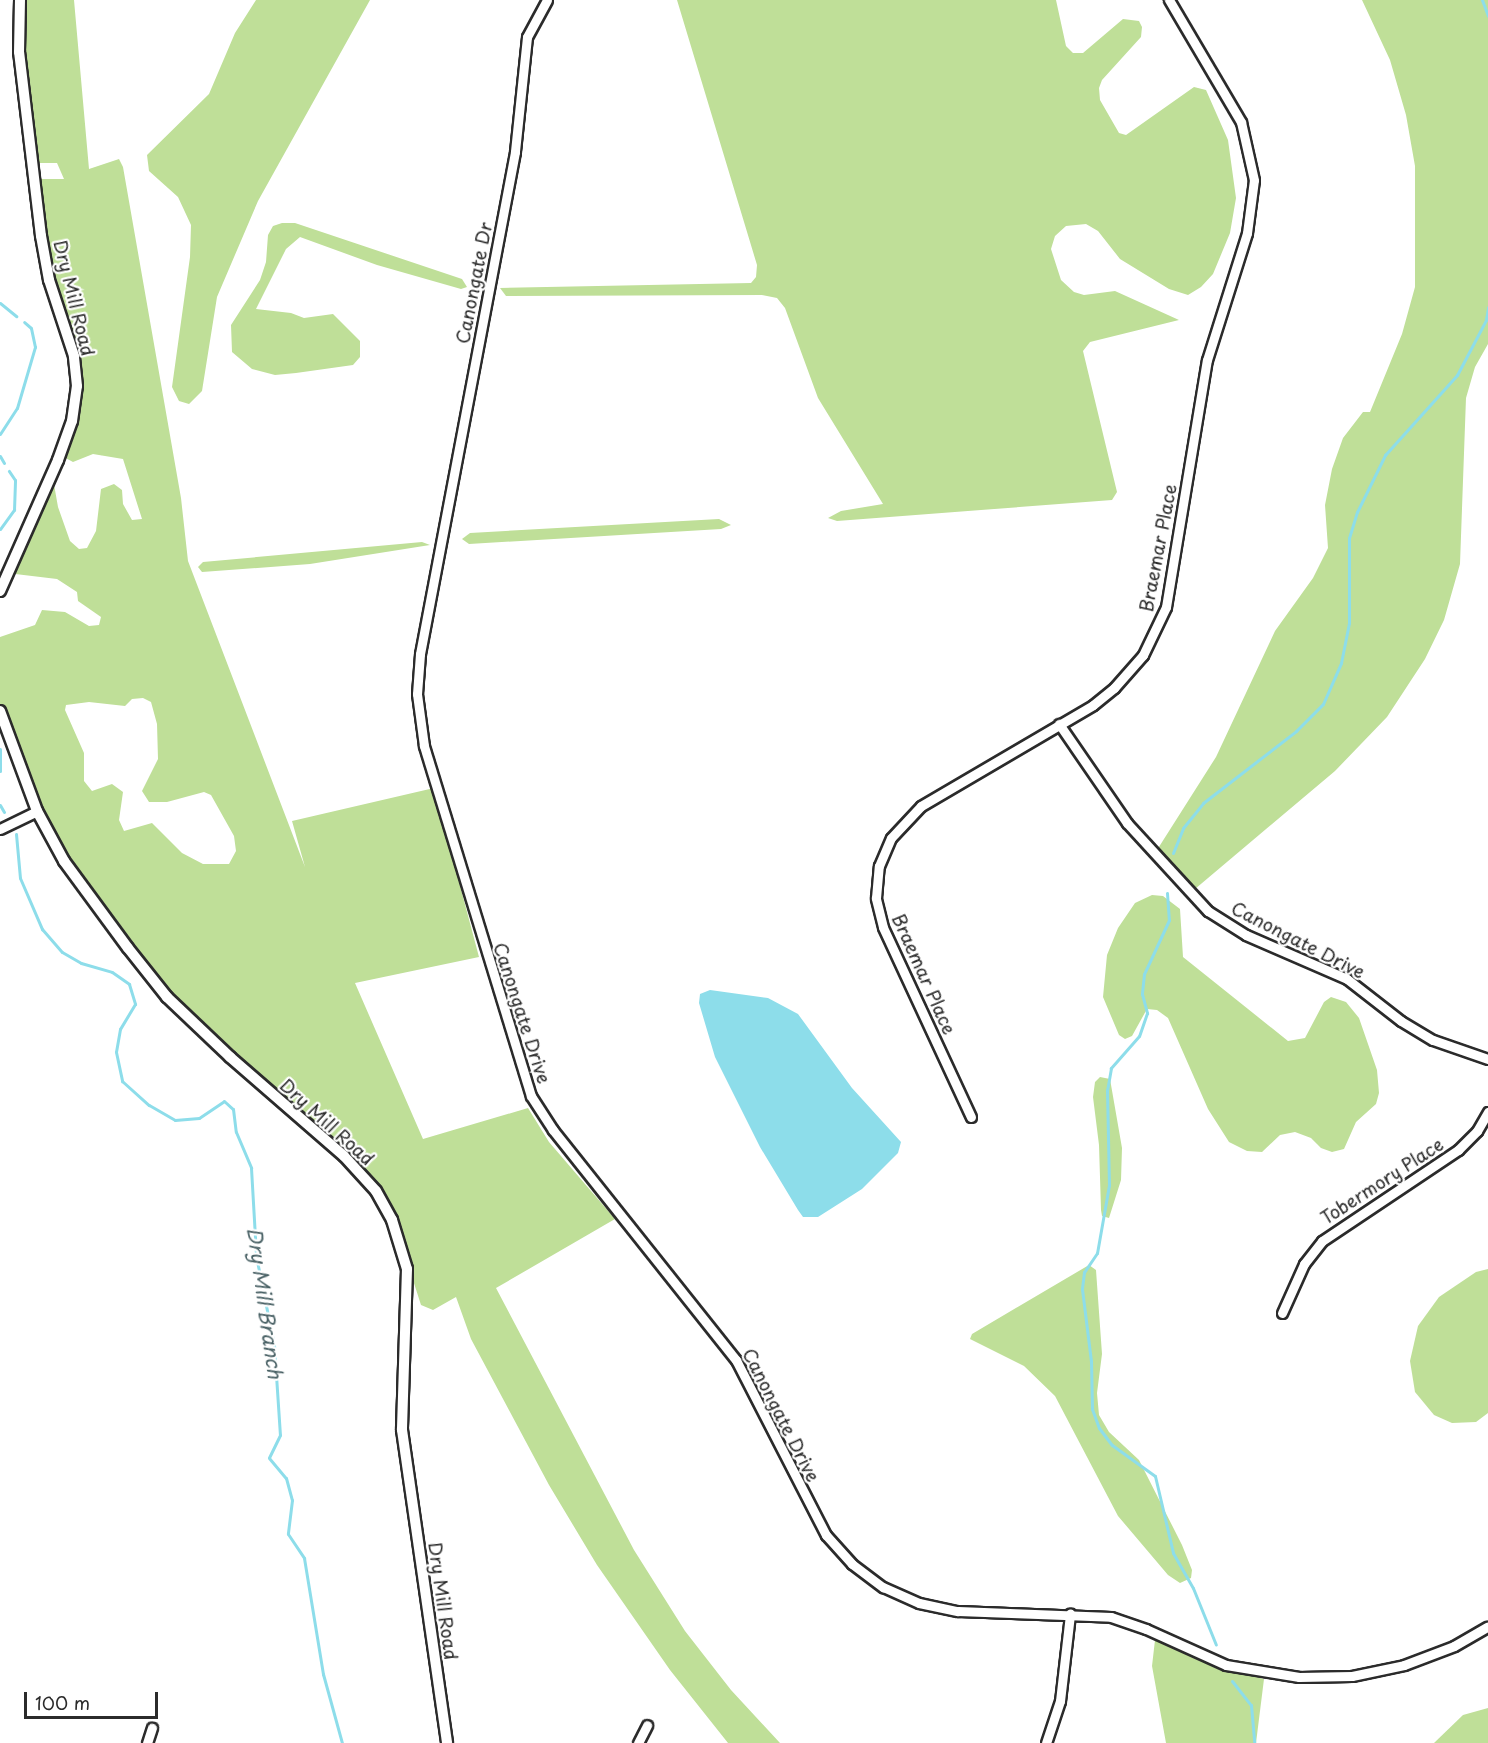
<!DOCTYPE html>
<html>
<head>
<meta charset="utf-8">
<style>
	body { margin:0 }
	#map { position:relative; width:1488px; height:1743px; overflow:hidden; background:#fff; font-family:"Playpen Sans",sans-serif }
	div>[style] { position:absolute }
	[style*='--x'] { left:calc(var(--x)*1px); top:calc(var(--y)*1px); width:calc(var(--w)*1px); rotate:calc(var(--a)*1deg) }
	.green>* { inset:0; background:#bfdf98 }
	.water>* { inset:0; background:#8dddea }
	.stream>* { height:3px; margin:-1.5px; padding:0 1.5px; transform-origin:1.5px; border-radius:1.5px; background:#8dddea }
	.roads { filter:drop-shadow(2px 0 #2b2b2b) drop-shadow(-2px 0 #2b2b2b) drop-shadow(0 2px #2b2b2b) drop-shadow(0 -2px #2b2b2b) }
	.minor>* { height:9px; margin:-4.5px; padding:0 4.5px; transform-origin:4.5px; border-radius:4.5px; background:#fff }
	.tertiary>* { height:10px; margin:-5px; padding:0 5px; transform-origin:5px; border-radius:5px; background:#fff }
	span { translate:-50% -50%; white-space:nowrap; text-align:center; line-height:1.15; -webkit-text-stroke:4.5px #fff; paint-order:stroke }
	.street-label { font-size:18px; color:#2b2b2b }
	.water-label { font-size:20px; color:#486064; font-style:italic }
	.scale { position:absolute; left:24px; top:1692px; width:134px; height:27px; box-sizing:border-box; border:3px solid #2b2b2b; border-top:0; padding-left:8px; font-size:18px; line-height:21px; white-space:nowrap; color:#2b2b2b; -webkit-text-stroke:4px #fff; paint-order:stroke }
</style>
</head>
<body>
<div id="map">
	<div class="green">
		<div style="clip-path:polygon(evenodd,24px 0,74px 0,89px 169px,119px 159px,123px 167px,181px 498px,188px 561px,305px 867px,292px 821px,434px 788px,479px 957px,355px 983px,423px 1139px,528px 1108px,549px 1142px,615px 1219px,496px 1288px,634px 1550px,685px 1631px,731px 1690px,780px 1743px,728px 1743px,670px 1670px,597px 1565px,549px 1485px,471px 1339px,456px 1297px,433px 1310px,421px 1305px,404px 1252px,376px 1191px,168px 997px,64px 861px,0 711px,0 637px,35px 625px,42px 610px,65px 612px,89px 626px,99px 625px,101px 617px,78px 601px,77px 592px,57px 579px,7px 573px,52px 473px,58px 507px,70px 541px,79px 549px,87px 548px,96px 531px,101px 489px,114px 484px,122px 490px,123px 504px,132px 520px,142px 519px,123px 459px,93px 454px,73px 462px,60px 455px,72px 421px,74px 356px,49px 280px,36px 179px,64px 179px,57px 163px,39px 163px,23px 51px,24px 0,143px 698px,151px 702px,157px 724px,158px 759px,142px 791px,149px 802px,167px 802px,204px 792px,211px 795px,234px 836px,236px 851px,229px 864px,203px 864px,182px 853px,152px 823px,124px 831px,119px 820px,123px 792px,112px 784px,92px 791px,84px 781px,84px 753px,65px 710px,66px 705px,89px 702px,125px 706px,132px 699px,143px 698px)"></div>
		<div style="clip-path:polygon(256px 0,370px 0,258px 201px,217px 297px,202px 391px,189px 404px,179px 401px,172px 387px,190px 257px,191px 225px,178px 197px,149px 171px,147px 155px,209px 94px,235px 33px)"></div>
		<div style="clip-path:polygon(677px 0,1056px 0,1066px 46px,1073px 53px,1083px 53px,1123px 19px,1139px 21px,1142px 27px,1141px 37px,1102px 80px,1099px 88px,1100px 100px,1119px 133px,1126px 135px,1194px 87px,1206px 90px,1228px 140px,1236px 198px,1230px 233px,1213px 274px,1201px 287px,1188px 295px,1169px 289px,1120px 259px,1098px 231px,1086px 224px,1066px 226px,1055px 236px,1051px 249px,1061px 280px,1074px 292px,1084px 295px,1115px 291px,1179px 320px,1090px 342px,1083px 351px,1117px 492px,1112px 500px,837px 521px,828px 518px,841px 511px,883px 504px,818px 398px,785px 308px,777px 298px,762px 295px,506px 296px,500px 288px,751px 283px,756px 277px,757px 265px)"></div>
		<div style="clip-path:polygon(1362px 0,1488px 0,1488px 344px,1475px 367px,1466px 398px,1460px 564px,1444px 620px,1425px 659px,1387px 717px,1335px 771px,1195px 889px,1157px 850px,1216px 757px,1275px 631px,1313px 578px,1328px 548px,1325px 505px,1332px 469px,1343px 438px,1363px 412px,1370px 412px,1402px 334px,1415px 287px,1415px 166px,1406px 115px,1390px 60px)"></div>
		<div style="clip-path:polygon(282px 223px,295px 223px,462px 279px,467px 287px,461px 289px,377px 265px,300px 237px,286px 249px,256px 309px,291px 313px,304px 318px,333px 314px,360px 341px,360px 357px,353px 365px,296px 373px,275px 375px,252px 369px,232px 352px,231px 325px,260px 280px,266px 262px,268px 235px,273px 226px)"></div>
		<div style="clip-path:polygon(719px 519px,731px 525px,721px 529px,469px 544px,462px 539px,470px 533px)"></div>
		<div style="clip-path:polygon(422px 542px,430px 545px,310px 564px,202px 572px,198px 567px,203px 562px)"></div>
		<div style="clip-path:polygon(1152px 895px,1163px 896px,1180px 909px,1183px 957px,1288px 1041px,1305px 1038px,1324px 1002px,1331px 997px,1346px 1002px,1359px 1018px,1377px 1070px,1379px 1093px,1376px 1104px,1356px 1122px,1344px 1149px,1332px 1152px,1321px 1148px,1311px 1138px,1295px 1132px,1280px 1135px,1262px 1152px,1247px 1151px,1229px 1142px,1208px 1109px,1168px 1018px,1157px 1010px,1147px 1009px,1132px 1036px,1125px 1039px,1119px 1035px,1103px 997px,1107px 955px,1118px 928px,1135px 903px)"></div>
		<div style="clip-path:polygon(1100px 1077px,1110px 1079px,1122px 1148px,1121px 1180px,1109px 1218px,1102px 1216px,1101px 1210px,1099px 1145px,1093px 1097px,1095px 1082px)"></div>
		<div style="clip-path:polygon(1089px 1265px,1096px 1270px,1102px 1354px,1097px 1393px,1099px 1415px,1109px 1432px,1139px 1460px,1182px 1545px,1192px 1570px,1191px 1578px,1180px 1583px,1168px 1575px,1118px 1516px,1055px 1396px,1024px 1366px,970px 1339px,972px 1334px)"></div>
		<div style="clip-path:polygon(1488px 1269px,1488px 1413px,1476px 1422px,1452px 1423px,1434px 1415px,1415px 1392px,1410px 1361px,1418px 1326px,1439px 1297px,1476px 1272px)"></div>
		<div style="clip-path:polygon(1155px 1640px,1222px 1668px,1264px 1679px,1256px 1743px,1166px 1743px,1152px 1666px)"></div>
		<div style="clip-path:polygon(1488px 1708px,1488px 1743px,1434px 1743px,1463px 1715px)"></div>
	</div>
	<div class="water">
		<div style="clip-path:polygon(710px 990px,768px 998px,798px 1014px,852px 1088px,901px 1142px,898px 1153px,862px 1189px,818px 1217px,803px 1217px,798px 1210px,760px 1147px,715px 1057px,699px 1003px,700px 994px)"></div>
	</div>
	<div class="stream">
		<div style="--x:1482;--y:0;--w:17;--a:69"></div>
		<div style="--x:0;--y:303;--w:21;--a:39"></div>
		<div style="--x:0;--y:434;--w:31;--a:-57"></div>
		<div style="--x:17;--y:408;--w:64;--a:-73.6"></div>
		<div style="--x:35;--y:347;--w:19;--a:-102"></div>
		<div style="--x:31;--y:328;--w:9;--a:-139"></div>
		<div style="--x:0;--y:456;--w:8;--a:60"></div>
		<div style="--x:0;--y:529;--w:24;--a:-54"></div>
		<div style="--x:14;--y:510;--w:30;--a:-88"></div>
		<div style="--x:15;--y:480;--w:11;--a:-124"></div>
		<div style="--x:0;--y:749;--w:22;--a:90"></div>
		<div style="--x:0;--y:805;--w:8;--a:60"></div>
		<div style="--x:16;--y:834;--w:44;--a:84.8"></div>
		<div style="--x:20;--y:878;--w:56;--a:66.7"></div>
		<div style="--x:42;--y:929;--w:30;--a:49"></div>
		<div style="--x:62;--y:952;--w:22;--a:30"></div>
		<div style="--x:81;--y:963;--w:32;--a:16"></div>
		<div style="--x:112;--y:972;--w:21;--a:35"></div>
		<div style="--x:129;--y:984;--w:21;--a:73"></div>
		<div style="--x:135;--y:1004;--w:29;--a:121"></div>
		<div style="--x:120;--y:1029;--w:23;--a:100"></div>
		<div style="--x:116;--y:1052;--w:30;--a:78"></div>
		<div style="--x:122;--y:1081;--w:36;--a:42"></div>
		<div style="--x:149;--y:1105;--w:30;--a:30"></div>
		<div style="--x:175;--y:1120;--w:24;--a:-5"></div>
		<div style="--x:199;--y:1118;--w:30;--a:-34"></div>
		<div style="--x:224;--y:1101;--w:12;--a:42"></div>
		<div style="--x:233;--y:1109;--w:23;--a:83"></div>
		<div style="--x:236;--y:1132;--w:39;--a:67"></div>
		<div style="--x:251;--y:1168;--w:88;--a:86.7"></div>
		<div style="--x:256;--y:1256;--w:91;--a:78.6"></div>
		<div style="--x:274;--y:1345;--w:90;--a:86.2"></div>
		<div style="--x:280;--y:1435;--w:25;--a:116"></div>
		<div style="--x:269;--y:1458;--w:26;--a:50"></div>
		<div style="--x:286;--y:1478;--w:23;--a:75"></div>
		<div style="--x:292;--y:1500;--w:34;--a:97"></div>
		<div style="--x:288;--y:1534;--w:29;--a:56"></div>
		<div style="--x:304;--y:1558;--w:118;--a:80.7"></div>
		<div style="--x:323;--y:1674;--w:72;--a:74.6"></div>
		<div style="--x:1173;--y:853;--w:27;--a:-68"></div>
		<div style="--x:1183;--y:828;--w:32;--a:-51"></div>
		<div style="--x:1203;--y:803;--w:118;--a:-37.7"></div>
		<div style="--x:1296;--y:731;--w:38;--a:-45"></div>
		<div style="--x:1323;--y:704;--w:45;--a:-66.3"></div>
		<div style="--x:1341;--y:663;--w:41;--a:-78.7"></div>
		<div style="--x:1349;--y:623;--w:85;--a:-90"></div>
		<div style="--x:1349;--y:538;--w:27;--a:-73"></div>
		<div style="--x:1357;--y:512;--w:64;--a:-63.8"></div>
		<div style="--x:1385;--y:455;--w:108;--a:-48"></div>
		<div style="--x:1457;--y:375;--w:62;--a:-62.2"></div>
		<div style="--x:1486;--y:320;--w:13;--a:-81"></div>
		<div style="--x:1167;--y:893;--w:27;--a:86"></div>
		<div style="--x:1169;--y:920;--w:60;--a:114.8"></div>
		<div style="--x:1144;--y:974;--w:20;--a:96"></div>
		<div style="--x:1142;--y:994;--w:20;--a:75"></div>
		<div style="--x:1147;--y:1013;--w:24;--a:109"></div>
		<div style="--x:1139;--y:1036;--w:43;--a:131.2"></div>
		<div style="--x:1111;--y:1068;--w:22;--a:100"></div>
		<div style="--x:1107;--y:1090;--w:95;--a:88.8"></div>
		<div style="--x:1109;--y:1185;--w:69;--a:100"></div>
		<div style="--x:1097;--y:1253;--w:23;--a:124"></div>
		<div style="--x:1084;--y:1272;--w:17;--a:97"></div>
		<div style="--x:1082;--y:1289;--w:73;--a:82.9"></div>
		<div style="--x:1091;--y:1361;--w:48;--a:88.8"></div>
		<div style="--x:1092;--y:1409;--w:20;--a:70"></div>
		<div style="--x:1099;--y:1428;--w:21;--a:53"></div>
		<div style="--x:1112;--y:1445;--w:53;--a:35.8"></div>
		<div style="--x:1155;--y:1476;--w:79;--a:76.8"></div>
		<div style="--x:1173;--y:1553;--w:40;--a:60.3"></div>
		<div style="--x:1193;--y:1588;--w:61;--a:68"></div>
		<div style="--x:1232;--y:1681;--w:31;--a:52"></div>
		<div style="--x:1251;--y:1705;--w:38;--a:85"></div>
	</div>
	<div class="roads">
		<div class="minor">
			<div style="--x:547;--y:0;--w:42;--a:118.4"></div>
			<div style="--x:527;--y:37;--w:116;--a:96"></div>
			<div style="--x:515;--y:152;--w:511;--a:100.72"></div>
			<div style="--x:420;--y:654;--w:40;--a:94.3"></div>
			<div style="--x:417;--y:694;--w:52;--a:82.3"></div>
			<div style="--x:424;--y:746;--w:366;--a:73"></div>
			<div style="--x:531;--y:1096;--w:40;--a:57.1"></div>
			<div style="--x:553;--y:1130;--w:294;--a:51.5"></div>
			<div style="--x:736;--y:1360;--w:197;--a:62.8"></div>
			<div style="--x:826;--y:1535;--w:39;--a:48"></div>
			<div style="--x:852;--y:1564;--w:39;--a:37"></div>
			<div style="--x:883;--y:1587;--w:39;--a:24"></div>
			<div style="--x:919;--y:1603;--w:40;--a:12"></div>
			<div style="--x:958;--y:1611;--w:153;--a:2.2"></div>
			<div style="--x:1111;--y:1617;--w:37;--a:19"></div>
			<div style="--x:1146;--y:1629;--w:88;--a:24.2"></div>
			<div style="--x:1226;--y:1665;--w:74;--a:9.3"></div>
			<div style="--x:1299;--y:1677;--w:53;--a:-1.1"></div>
			<div style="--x:1352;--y:1676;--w:53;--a:-11.9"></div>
			<div style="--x:1404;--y:1665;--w:53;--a:-20.8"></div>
			<div style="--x:1454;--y:1646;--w:39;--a:-30"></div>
			<div style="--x:1059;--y:724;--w:120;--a:55.5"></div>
			<div style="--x:1127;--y:823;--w:120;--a:47.4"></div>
			<div style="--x:1208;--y:911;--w:45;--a:32.3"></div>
			<div style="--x:1246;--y:935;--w:110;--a:23.5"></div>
			<div style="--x:1347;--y:979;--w:68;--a:37.9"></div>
			<div style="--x:1401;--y:1021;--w:37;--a:31"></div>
			<div style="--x:1433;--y:1040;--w:58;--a:19.1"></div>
			<div style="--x:0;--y:829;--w:41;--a:-25.9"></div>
			<div style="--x:971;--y:1117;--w:209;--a:-114.9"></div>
			<div style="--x:883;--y:927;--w:30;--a:-104"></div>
			<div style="--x:876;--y:898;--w:32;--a:-85"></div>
			<div style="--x:879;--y:866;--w:30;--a:-67"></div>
			<div style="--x:891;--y:838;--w:44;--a:-46.8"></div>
			<div style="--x:921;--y:806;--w:199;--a:-30.4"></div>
			<div style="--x:1093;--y:705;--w:27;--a:-39"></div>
			<div style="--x:1114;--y:688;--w:44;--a:-48.7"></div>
			<div style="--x:1143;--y:655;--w:53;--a:-64.4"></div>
			<div style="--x:1166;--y:607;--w:250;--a:-80.6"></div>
			<div style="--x:1207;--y:360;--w:133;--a:-72.5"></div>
			<div style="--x:1247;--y:233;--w:53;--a:-82.5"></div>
			<div style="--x:1254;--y:180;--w:59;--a:-102.6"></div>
			<div style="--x:1241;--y:122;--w:142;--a:-120.5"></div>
			<div style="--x:1282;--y:1313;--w:54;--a:-65.8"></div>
			<div style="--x:1304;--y:1264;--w:29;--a:-52"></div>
			<div style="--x:1322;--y:1241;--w:164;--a:-33.8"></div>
			<div style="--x:1458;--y:1150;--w:27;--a:-45"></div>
			<div style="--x:1477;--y:1131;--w:22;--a:-60"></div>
			<div style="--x:147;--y:1743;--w:16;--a:-72"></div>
			<div style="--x:638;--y:1743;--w:20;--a:-63"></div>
			<div style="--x:1046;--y:1743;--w:44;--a:-71.6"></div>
			<div style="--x:1060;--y:1701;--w:88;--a:-83.4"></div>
		</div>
		<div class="tertiary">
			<div style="--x:0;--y:591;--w:143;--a:-66.1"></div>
			<div style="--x:58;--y:460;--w:41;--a:-70.3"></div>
			<div style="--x:72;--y:421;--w:35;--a:-82"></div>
			<div style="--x:77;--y:386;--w:30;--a:-96"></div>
			<div style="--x:74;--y:356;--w:80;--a:-108.2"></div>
			<div style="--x:49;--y:280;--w:45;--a:-100.3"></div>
			<div style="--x:41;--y:236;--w:185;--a:-96.8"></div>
			<div style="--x:19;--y:52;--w:52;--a:-88.9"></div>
			<div style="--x:0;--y:711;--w:107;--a:69.7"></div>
			<div style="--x:37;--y:811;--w:57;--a:61.6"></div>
			<div style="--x:64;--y:861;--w:108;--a:53.7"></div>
			<div style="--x:128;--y:948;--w:63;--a:51.5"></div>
			<div style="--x:167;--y:997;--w:87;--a:43.6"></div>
			<div style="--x:230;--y:1057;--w:151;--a:41"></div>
			<div style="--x:344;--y:1156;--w:47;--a:47.6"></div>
			<div style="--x:376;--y:1191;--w:33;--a:61"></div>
			<div style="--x:392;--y:1220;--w:51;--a:73"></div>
			<div style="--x:407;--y:1269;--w:161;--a:91.8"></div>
			<div style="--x:402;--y:1430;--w:316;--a:81.8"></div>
		</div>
	</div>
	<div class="street-label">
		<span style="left:474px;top:283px;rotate:-79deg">Canongate Dr</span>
		<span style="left:74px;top:298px;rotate:76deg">Dry Mill Road</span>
		<span style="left:1158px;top:548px;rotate:-79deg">Braemar Place</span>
		<span style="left:1298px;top:940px;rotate:27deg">Canongate Drive</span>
		<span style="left:924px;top:974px;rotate:66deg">Braemar Place</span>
		<span style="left:522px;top:1013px;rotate:72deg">Canongate Drive</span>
		<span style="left:327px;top:1122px;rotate:42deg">Dry Mill Road</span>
		<span style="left:1382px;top:1181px;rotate:-33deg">Tobermory Place</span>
		<span style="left:781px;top:1415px;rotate:63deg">Canongate Drive</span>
		<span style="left:443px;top:1601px;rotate:82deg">Dry Mill Road</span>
	</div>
	<div class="water-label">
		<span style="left:265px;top:1303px;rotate:82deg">Dry Mill Branch</span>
	</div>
	<div class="scale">100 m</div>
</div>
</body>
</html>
